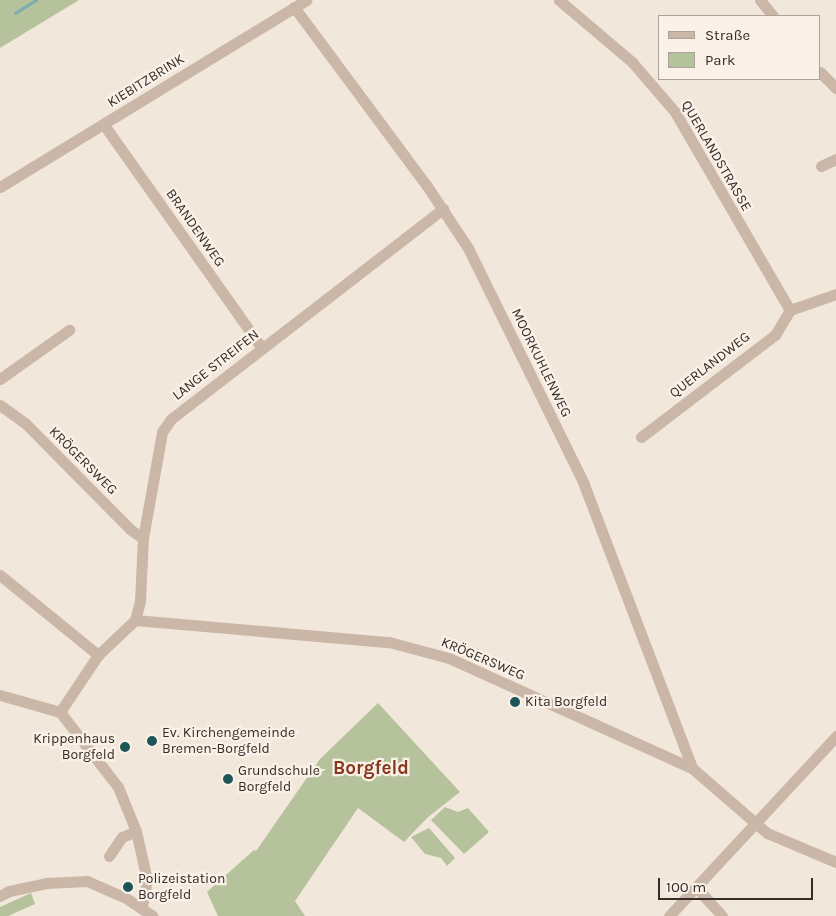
<!DOCTYPE html>
<html>
<head>
<meta charset="utf-8">
<style>
	body { margin:0 }
	#map { position:relative; width:836px; height:916px; overflow:hidden; background:#f2e7db; font-family:Karla,sans-serif }
	div>[style] { position:absolute }
	[style*='--x'] { left:calc(var(--x)*1px); top:calc(var(--y)*1px); width:calc(var(--w)*1px); rotate:calc(var(--a)*1deg) }
	.green>* { inset:0; background:#b5c29b }
	.stream>* { height:3px; margin:-1.5px; padding:0 1.5px; transform-origin:1.5px; border-radius:1.5px; background:#7aaeb0 }
	.minor>* { height:11px; margin:-5.5px; padding:0 5.5px; transform-origin:5.5px; border-radius:5.5px; background:#cbb7a7 }
	.dots>* { width:14px; height:14px; translate:-50% -50%; box-sizing:border-box; border:2px solid #faf1e8; border-radius:50% }
	span { translate:-50% -50%; white-space:nowrap; text-align:center; line-height:1.15; -webkit-text-stroke:4.5px #faf1e8; paint-order:stroke }
	.street-label { font-size:14px; color:#372c28 }
	.poi-label { font-size:14px; color:#372c28 }
	.left { translate:0 -50%; text-align:left }
	.right { translate:-100% -50%; text-align:right }
	.district-label { font-size:19px; color:#88371f; font-weight:700 }
	.legend { position:absolute; left:658px; top:15px; width:162px; height:65px; box-sizing:border-box; background:#faf1e8; border:1px solid #aca29b; margin:0; padding:6px 9px; list-style:none; font-size:15px; color:#372c28 }
	.legend li { display:flex; align-items:center; gap:10px; height:25px }
	.legend b { width:25px; border:1px solid #aca29b }
	.scale { position:absolute; left:658px; top:878px; width:155px; height:22px; box-sizing:border-box; border:2px solid #372c28; border-top:0; padding-left:6px; font-size:15px; line-height:18px; white-space:nowrap; color:#372c28; -webkit-text-stroke:4px #faf1e8; paint-order:stroke }
</style>
</head>
<body>
<div id="map">
	<div class="green">
		<div style="clip-path:polygon(0 0,79px 0,0 48px)"></div>
		<div style="clip-path:polygon(378px 703px,460px 792px,427px 818px,404px 842px,358px 808px,295px 901px,305px 916px,218px 916px,207px 892px,254px 850px,256px 851px,320px 759px)"></div>
		<div style="clip-path:polygon(445px 807px,458px 812px,468px 808px,489px 832px,464px 854px,431px 820px)"></div>
		<div style="clip-path:polygon(429px 828px,455px 858px,447px 866px,441px 858px,425px 854px,411px 837px)"></div>
		<div style="clip-path:polygon(31px 893px,35px 904px,8px 916px,0 916px,0 907px)"></div>
	</div>
	<div class="stream">
		<div style="--x:15;--y:13;--w:25;--a:-32"></div>
	</div>
	<div class="minor">
		<div style="--x:559;--y:0;--w:96;--a:40.3"></div>
		<div style="--x:632;--y:62;--w:66;--a:49.3"></div>
		<div style="--x:675;--y:112;--w:229;--a:59.9"></div>
		<div style="--x:760;--y:0;--w:21;--a:51"></div>
		<div style="--x:294;--y:7;--w:223;--a:53.4"></div>
		<div style="--x:427;--y:186;--w:74;--a:56.5"></div>
		<div style="--x:468;--y:248;--w:261;--a:63.8"></div>
		<div style="--x:583;--y:482;--w:306;--a:69.1"></div>
		<div style="--x:820;--y:72;--w:23;--a:45"></div>
		<div style="--x:104;--y:125;--w:273;--a:54.7"></div>
		<div style="--x:821;--y:166;--w:17;--a:-25"></div>
		<div style="--x:0;--y:187;--w:359;--a:-31.4"></div>
		<div style="--x:790;--y:310;--w:49;--a:-19.2"></div>
		<div style="--x:0;--y:379;--w:85;--a:-35.4"></div>
		<div style="--x:0;--y:405;--w:32;--a:36"></div>
		<div style="--x:26;--y:424;--w:149;--a:45.3"></div>
		<div style="--x:131;--y:530;--w:14;--a:34"></div>
		<div style="--x:641;--y:437;--w:168;--a:-37.3"></div>
		<div style="--x:775;--y:335;--w:29;--a:-59"></div>
		<div style="--x:0;--y:575;--w:127;--a:39.2"></div>
		<div style="--x:135;--y:620;--w:255;--a:5"></div>
		<div style="--x:389;--y:642;--w:62;--a:14.9"></div>
		<div style="--x:449;--y:658;--w:267;--a:24.4"></div>
		<div style="--x:692;--y:768;--w:99;--a:40.9"></div>
		<div style="--x:767;--y:833;--w:75;--a:22.8"></div>
		<div style="--x:0;--y:695;--w:62;--a:15.8"></div>
		<div style="--x:109;--y:856;--w:23;--a:-56"></div>
		<div style="--x:122;--y:837;--w:15;--a:-23"></div>
		<div style="--x:696;--y:887;--w:39;--a:48"></div>
		<div style="--x:0;--y:896;--w:10;--a:-29"></div>
		<div style="--x:9;--y:891;--w:38;--a:-12"></div>
		<div style="--x:46;--y:883;--w:41;--a:-2.8"></div>
		<div style="--x:87;--y:881;--w:43;--a:23.6"></div>
		<div style="--x:126;--y:898;--w:32;--a:34"></div>
		<div style="--x:142;--y:906;--w:26;--a:-79"></div>
		<div style="--x:147;--y:880;--w:50;--a:-102.7"></div>
		<div style="--x:136;--y:831;--w:48;--a:-112.2"></div>
		<div style="--x:118;--y:787;--w:95;--a:-127.7"></div>
		<div style="--x:60;--y:712;--w:69;--a:-56.3"></div>
		<div style="--x:98;--y:655;--w:51;--a:-43.4"></div>
		<div style="--x:135;--y:620;--w:20;--a:-75"></div>
		<div style="--x:140;--y:601;--w:63;--a:-87.3"></div>
		<div style="--x:143;--y:538;--w:108;--a:-79.8"></div>
		<div style="--x:162;--y:432;--w:16;--a:-55"></div>
		<div style="--x:171;--y:419;--w:344;--a:-37.7"></div>
		<div style="--x:669;--y:916;--w:246;--a:-47.1"></div>
	</div>
	<div class="dots">
		<div style="left:515px;top:702px;background:#1c5659"></div>
		<div style="left:152px;top:741px;background:#1c5659"></div>
		<div style="left:125px;top:747px;background:#1c5659"></div>
		<div style="left:228px;top:779px;background:#1c5659"></div>
		<div style="left:128px;top:887px;background:#1c5659"></div>
	</div>
	<div class="street-label">
		<span style="left:146px;top:81px;rotate:-32deg">KIEBITZBRINK</span>
		<span style="left:716px;top:156px;rotate:60deg">QUERLANDSTRASSE</span>
		<span style="left:195px;top:228px;rotate:55deg">BRANDENWEG</span>
		<span style="left:541px;top:363px;rotate:64deg">MOORKUHLENWEG</span>
		<span style="left:216px;top:365px;rotate:-38deg">LANGE STREIFEN</span>
		<span style="left:710px;top:365px;rotate:-38deg">QUERLANDWEG</span>
		<span style="left:83px;top:461px;rotate:45deg">KRÖGERSWEG</span>
		<span style="left:483px;top:659px;rotate:23deg">KRÖGERSWEG</span>
	</div>
	<div class="poi-label">
		<span class="left" style="left:525px;top:702px">Kita Borgfeld</span>
		<span class="left" style="left:162px;top:741px">Ev. Kirchengemeinde<br>Bremen-Borgfeld</span>
		<span class="right" style="left:115px;top:747px">Krippenhaus<br>Borgfeld</span>
		<span class="left" style="left:238px;top:779px">Grundschule<br>Borgfeld</span>
		<span class="left" style="left:138px;top:887px">Polizeistation<br>Borgfeld</span>
	</div>
	<div class="district-label">
		<span style="left:371px;top:769px">Borgfeld</span>
	</div>
	<ul class="legend">
	<li><b style="height:6px;background:#cbb7a7"></b>Straße</li>
	<li><b style="height:14px;background:#b5c29b"></b>Park</li>
	</ul>
	<div class="scale">100 m</div>
</div>
</body>
</html>
